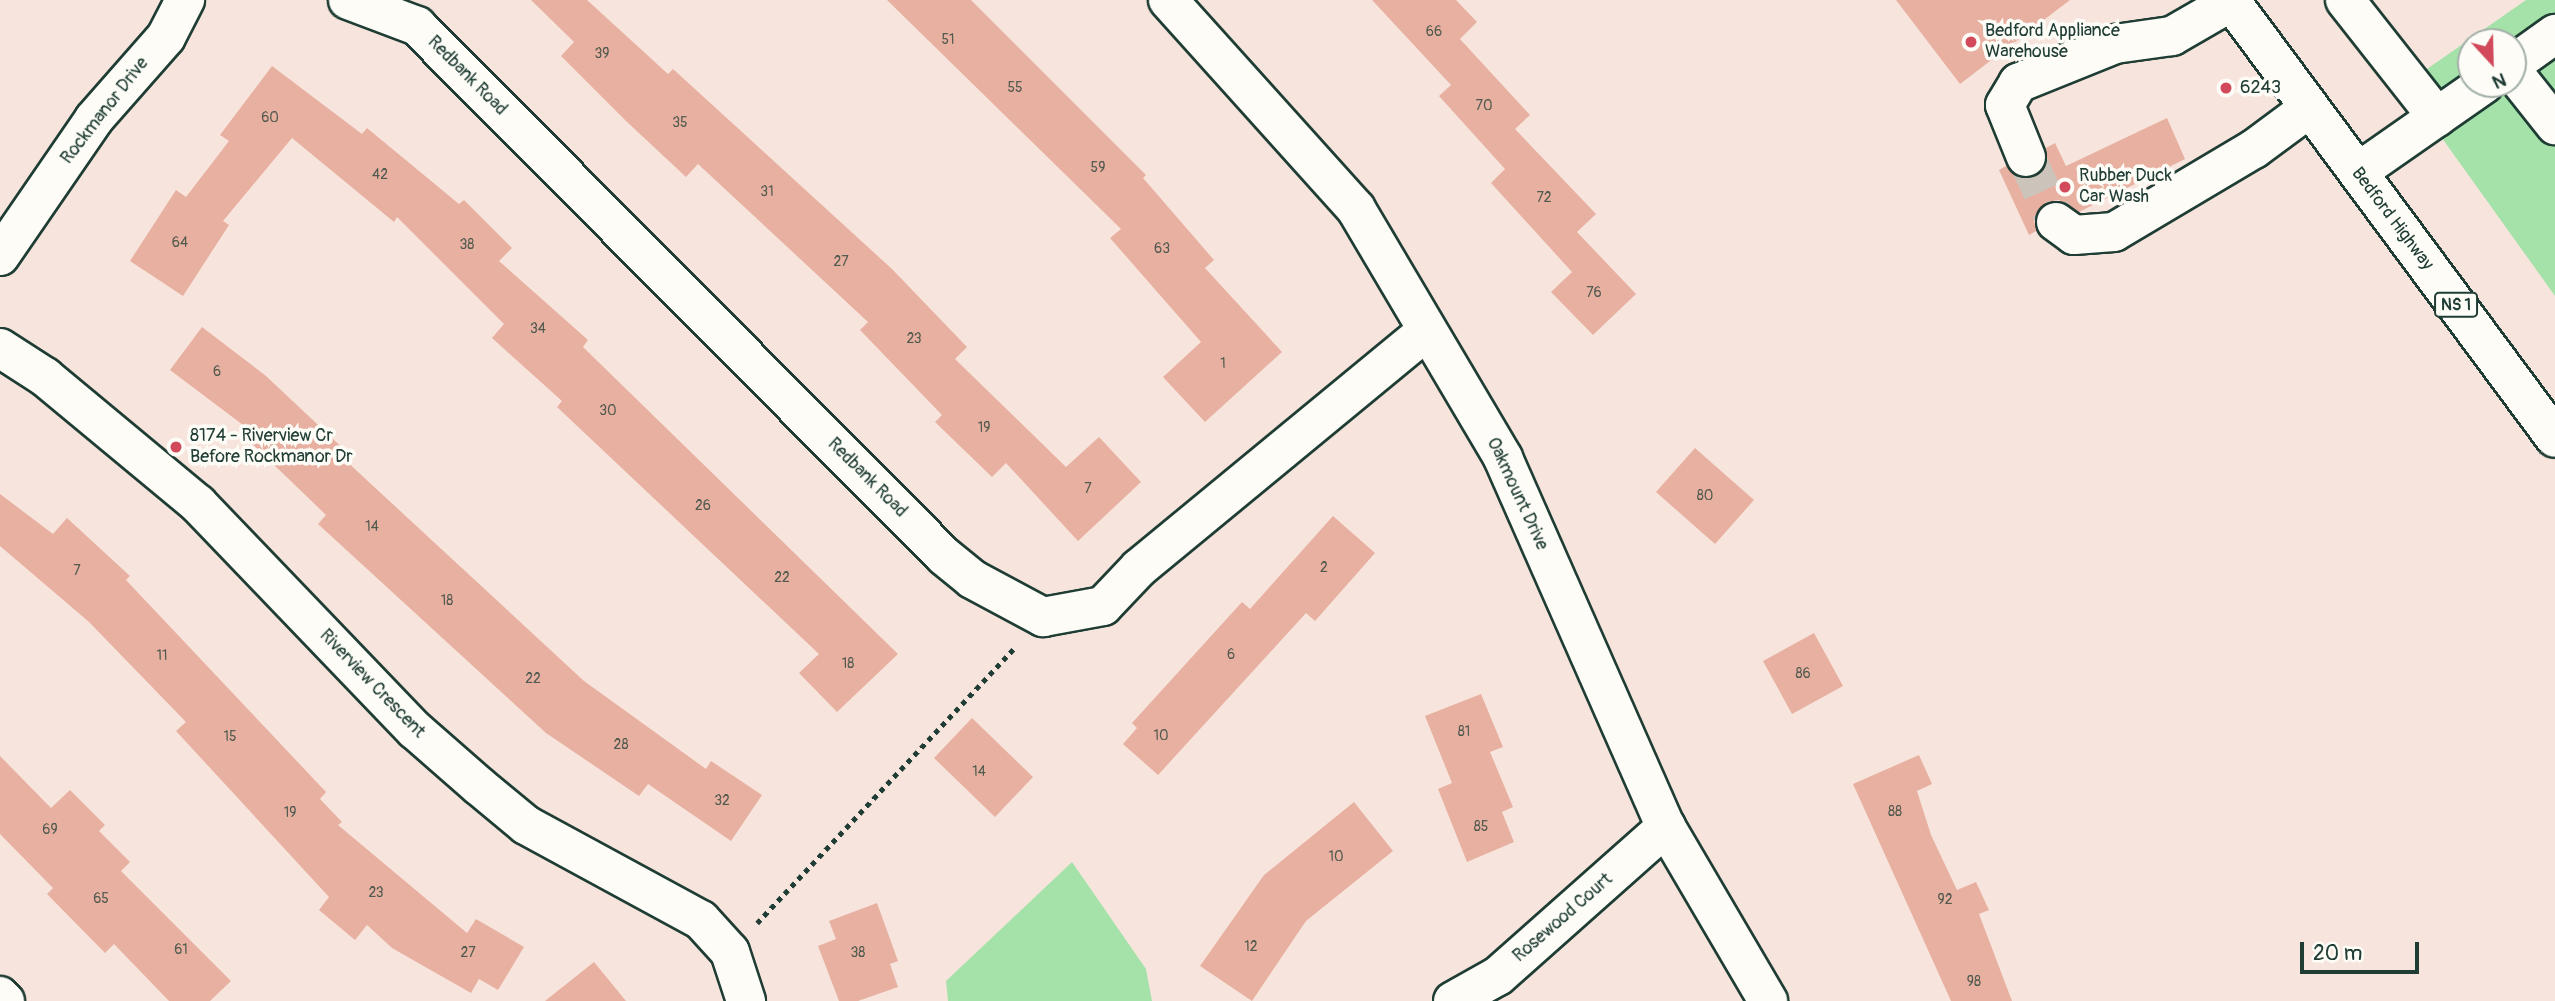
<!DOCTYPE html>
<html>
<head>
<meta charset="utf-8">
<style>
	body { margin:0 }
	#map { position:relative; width:2555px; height:1001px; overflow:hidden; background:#f7e5dd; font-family:Pangolin,sans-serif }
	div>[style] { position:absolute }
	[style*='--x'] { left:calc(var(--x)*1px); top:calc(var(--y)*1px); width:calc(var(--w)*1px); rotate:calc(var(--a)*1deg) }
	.green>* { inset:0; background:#a5e2a9 }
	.building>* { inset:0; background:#e8b0a0 }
	.minor-tunnel>* { height:38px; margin-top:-19px; transform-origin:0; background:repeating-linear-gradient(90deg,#ccc3bb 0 38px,transparent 0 57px) }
	.path>* { height:4.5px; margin-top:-2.25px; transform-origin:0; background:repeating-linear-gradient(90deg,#1f3d34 0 5px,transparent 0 10px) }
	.roads { filter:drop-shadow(2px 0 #1f3d34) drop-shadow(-2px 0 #1f3d34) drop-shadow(0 2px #1f3d34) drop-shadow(0 -2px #1f3d34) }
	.minor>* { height:38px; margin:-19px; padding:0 19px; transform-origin:19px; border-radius:19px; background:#fdfcf7 }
	.major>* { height:38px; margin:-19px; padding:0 19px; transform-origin:19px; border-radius:19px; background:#fdfcf7 }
	.dots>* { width:19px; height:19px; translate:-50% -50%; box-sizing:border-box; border:4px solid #fdfcf7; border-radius:50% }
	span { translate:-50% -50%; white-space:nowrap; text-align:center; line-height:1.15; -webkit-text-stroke:7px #fdfcf7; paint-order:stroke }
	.number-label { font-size:14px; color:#515a4f }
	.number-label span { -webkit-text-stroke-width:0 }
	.shield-label span { padding:2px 5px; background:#fdfcf7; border:2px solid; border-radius:5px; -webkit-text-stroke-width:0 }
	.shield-label { font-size:16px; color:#1f3d34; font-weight:700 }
	.poi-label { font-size:18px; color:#1f3d34 }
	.left { translate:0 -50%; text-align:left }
	.street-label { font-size:18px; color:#1f3d34 }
	.north { position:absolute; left:2457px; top:28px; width:70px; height:70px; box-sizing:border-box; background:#fdfcf7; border:2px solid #a4b0a9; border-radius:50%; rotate:158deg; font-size:19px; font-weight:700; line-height:28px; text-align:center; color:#1f3d34 }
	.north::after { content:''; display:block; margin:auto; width:24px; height:32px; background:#d1495b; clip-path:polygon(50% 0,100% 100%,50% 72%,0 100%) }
	.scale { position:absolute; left:2300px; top:942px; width:119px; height:32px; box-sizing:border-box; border:4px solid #1f3d34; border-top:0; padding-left:9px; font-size:21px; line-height:24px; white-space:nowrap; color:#1f3d34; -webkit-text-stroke:5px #fdfcf7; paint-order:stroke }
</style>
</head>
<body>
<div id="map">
	<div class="green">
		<div style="clip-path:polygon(evenodd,2526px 0,2555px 0,2555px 296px,2404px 85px,2526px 0,2471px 42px,2513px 42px,2513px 84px,2471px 84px,2471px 42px)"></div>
		<div style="clip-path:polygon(1072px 862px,1146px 969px,1152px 1001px,948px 1001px,946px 981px)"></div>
	</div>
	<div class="building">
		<div style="clip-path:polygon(531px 0,587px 0,668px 74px,673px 69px,892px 269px,967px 347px,955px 359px,1066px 467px,1099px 437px,1141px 482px,1078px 541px,1006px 463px,992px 477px,935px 422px,942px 415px,860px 330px,868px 322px,698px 164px,686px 177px,625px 120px,561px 56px,574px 42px)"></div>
		<div style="clip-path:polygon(887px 0,971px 0,1146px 175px,1143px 178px,1214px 260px,1205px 268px,1282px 352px,1205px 422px,1163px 377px,1201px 342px,1110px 238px,1121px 229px)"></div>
		<div style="clip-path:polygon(1372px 0,1456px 0,1477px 22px,1460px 39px,1530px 115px,1515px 129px,1596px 214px,1577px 232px,1636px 294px,1593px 335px,1551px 292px,1572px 272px,1491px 183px,1505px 169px,1439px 96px,1451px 85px)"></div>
		<div style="clip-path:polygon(1896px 0,2070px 0,1960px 84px)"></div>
		<div style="clip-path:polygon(272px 66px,362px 134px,367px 128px,459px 204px,464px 200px,512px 248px,499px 261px,588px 340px,583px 347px,898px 654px,837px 712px,799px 673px,819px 654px,557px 407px,562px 401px,492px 338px,504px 324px,397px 217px,394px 222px,292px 138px,223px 221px,229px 225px,183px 296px,130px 261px,176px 190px,186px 197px,229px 141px,220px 135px)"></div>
		<div style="clip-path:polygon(2167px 118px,2185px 159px,2079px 212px,2059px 200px,2046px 202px,2034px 219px,2036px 231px,2029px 235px,1999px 170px,2006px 166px,2022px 178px,2034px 177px,2047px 161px,2046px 148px,2055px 143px,2066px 166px)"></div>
		<div style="clip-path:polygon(202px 327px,266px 376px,349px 454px,344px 459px,584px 681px,706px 769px,711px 761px,762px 795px,731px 841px,648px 784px,639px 796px,546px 733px,318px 524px,326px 515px,242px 434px,247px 428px,170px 370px)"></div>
		<div style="clip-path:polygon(1695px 448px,1754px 500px,1715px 544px,1656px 492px)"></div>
		<div style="clip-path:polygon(0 494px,53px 534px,67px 518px,130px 576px,126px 580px,326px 792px,320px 799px,342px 822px,338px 825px,467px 933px,476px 919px,524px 947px,498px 990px,479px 979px,471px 993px,392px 948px,367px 925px,355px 940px,319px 910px,329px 897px,176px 731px,186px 722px,89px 622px,0 546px)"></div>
		<div style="clip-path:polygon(1333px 516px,1375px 553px,1315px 621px,1306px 613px,1158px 775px,1123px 744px,1137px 728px,1132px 723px,1242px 602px,1250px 609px)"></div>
		<div style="clip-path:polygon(1814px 633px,1843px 686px,1792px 714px,1763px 661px)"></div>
		<div style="clip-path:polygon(1481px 694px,1503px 747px,1490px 752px,1513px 807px,1502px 812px,1514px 842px,1467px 862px,1438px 789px,1452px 783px,1425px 716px)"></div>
		<div style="clip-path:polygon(972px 718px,1033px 777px,995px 817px,934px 758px)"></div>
		<div style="clip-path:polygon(1919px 755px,1932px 784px,1917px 791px,1931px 835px,1957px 890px,1976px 882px,1989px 910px,1979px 914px,2012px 1001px,1951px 1001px,1853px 784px)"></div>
		<div style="clip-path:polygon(0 756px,51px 808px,70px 790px,105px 825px,99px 831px,130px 862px,121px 871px,231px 981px,210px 1001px,169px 1001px,114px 944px,105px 953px,47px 894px,53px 888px,0 834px)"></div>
		<div style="clip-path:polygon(1354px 802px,1393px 851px,1306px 921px,1252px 1001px,1200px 966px,1264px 875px)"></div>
		<div style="clip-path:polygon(877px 903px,898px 961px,890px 964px,898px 987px,858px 1001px,839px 1001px,818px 946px,836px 939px,829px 921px)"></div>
		<div style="clip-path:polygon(594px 962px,626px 1001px,545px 1001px)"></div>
	</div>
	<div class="minor-tunnel">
		<div style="--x:2026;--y:157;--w:72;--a:65.2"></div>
	</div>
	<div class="path">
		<div style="--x:757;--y:923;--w:379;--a:-46.9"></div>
	</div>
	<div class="roads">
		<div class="minor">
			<div style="--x:348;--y:0;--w:74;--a:20.6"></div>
			<div style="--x:417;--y:26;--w:747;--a:45.16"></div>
			<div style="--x:944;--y:556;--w:36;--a:39"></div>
			<div style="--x:972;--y:579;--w:81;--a:28.2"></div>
			<div style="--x:1043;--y:617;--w:61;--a:-10.4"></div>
			<div style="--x:1103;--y:606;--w:52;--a:-46.5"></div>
			<div style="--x:1139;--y:568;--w:372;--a:-39.5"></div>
			<div style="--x:1168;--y:0;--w:281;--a:48"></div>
			<div style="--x:1356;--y:209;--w:289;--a:59.4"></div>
			<div style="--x:1503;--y:458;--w:403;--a:66.2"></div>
			<div style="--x:1666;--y:827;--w:202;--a:59.6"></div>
			<div style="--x:2345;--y:0;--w:149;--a:51.8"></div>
			<div style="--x:2513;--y:64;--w:52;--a:-35.5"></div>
			<div style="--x:2513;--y:72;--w:68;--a:51.6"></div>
			<div style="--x:2026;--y:157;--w:56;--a:-112"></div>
			<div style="--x:2005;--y:105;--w:26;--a:-59"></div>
			<div style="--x:2018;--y:83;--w:105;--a:-21.9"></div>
			<div style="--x:2115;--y:44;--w:58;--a:-8"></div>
			<div style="--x:2172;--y:36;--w:68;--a:-30"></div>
			<div style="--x:2358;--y:172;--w:154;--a:-34.9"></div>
			<div style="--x:2056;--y:222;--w:22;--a:36"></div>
			<div style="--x:2074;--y:235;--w:40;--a:-4.3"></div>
			<div style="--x:2114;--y:232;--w:163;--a:-30.7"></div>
			<div style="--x:2254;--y:149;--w:67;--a:-36.5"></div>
			<div style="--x:0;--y:256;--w:166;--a:-55.5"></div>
			<div style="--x:94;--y:119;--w:109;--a:-48.7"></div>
			<div style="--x:166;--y:37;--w:42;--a:-62.8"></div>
			<div style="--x:0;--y:348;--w:54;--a:32.8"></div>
			<div style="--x:45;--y:377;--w:199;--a:39.7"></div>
			<div style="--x:198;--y:504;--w:313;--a:46.2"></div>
			<div style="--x:415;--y:730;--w:85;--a:41.2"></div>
			<div style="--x:479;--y:786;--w:61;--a:39.7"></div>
			<div style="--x:526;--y:825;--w:199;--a:28.5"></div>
			<div style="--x:701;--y:920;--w:43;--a:47.8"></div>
			<div style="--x:730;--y:952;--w:52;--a:71.9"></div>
			<div style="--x:0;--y:996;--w:7;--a:45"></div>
			<div style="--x:1453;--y:1001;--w:51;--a:-29.1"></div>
			<div style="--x:1498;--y:976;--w:225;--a:-41.6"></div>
		</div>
		<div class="major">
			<div style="--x:2230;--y:0;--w:545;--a:53.42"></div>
		</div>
	</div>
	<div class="dots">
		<div style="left:1971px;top:42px;background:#d1495b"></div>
		<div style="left:2226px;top:88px;background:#d1495b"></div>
		<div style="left:2065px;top:187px;background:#d1495b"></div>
		<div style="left:176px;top:447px;background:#d1495b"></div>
	</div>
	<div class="number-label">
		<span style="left:1434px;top:32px">66</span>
		<span style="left:948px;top:40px">51</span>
		<span style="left:602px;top:54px">39</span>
		<span style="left:1015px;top:88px">55</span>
		<span style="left:1484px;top:106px">70</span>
		<span style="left:270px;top:118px">60</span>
		<span style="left:680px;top:123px">35</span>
		<span style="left:1098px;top:168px">59</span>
		<span style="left:380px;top:175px">42</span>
		<span style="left:767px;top:192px">31</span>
		<span style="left:1544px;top:198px">72</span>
		<span style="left:180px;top:243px">64</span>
		<span style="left:467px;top:245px">38</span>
		<span style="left:1162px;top:249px">63</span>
		<span style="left:841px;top:262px">27</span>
		<span style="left:1594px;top:293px">76</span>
		<span style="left:538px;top:329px">34</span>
		<span style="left:914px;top:339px">23</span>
		<span style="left:1223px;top:364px">1</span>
		<span style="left:217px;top:372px">6</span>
		<span style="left:608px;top:411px">30</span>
		<span style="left:984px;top:428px">19</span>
		<span style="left:1088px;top:489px">7</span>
		<span style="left:1705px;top:496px">80</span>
		<span style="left:703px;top:506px">26</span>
		<span style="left:372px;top:527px">14</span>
		<span style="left:1324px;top:568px">2</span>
		<span style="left:77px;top:571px">7</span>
		<span style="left:782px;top:578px">22</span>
		<span style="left:447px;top:601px">18</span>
		<span style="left:1231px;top:655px">6</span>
		<span style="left:162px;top:656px">11</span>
		<span style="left:848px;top:664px">18</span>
		<span style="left:1803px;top:674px">86</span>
		<span style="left:533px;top:679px">22</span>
		<span style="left:1464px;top:732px">81</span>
		<span style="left:1161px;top:736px">10</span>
		<span style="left:230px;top:737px">15</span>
		<span style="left:621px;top:745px">28</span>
		<span style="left:979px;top:772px">14</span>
		<span style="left:722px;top:801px">32</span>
		<span style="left:1895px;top:812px">88</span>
		<span style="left:290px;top:813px">19</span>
		<span style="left:1481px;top:827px">85</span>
		<span style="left:50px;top:830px">69</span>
		<span style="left:1336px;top:857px">10</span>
		<span style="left:376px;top:893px">23</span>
		<span style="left:101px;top:899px">65</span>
		<span style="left:1945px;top:900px">92</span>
		<span style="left:1251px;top:947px">12</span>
		<span style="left:181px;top:950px">61</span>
		<span style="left:468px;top:953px">27</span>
		<span style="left:858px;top:953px">38</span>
		<span style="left:1974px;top:982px">98</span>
	</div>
	<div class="shield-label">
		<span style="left:2456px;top:305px">NS 1</span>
	</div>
	<div class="poi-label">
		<span class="left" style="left:1985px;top:42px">Bedford Appliance<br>Warehouse</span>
		<span class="left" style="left:2240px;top:88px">6243</span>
		<span class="left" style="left:2079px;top:187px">Rubber Duck<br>Car Wash</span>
		<span class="left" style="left:190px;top:447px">8174 - Riverview Cr<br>Before Rockmanor Dr</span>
	</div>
	<div class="street-label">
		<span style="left:467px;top:76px;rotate:45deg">Redbank Road</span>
		<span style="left:105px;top:111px;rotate:-52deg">Rockmanor Drive</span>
		<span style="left:2392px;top:219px;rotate:53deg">Bedford Highway</span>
		<span style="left:867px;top:478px;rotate:45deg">Redbank Road</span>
		<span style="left:1517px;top:494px;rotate:65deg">Oakmount Drive</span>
		<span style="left:372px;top:684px;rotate:46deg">Riverview Crescent</span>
		<span style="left:1563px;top:918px;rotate:-41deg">Rosewood Court</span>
	</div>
	<div class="north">N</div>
	<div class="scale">20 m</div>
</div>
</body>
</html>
